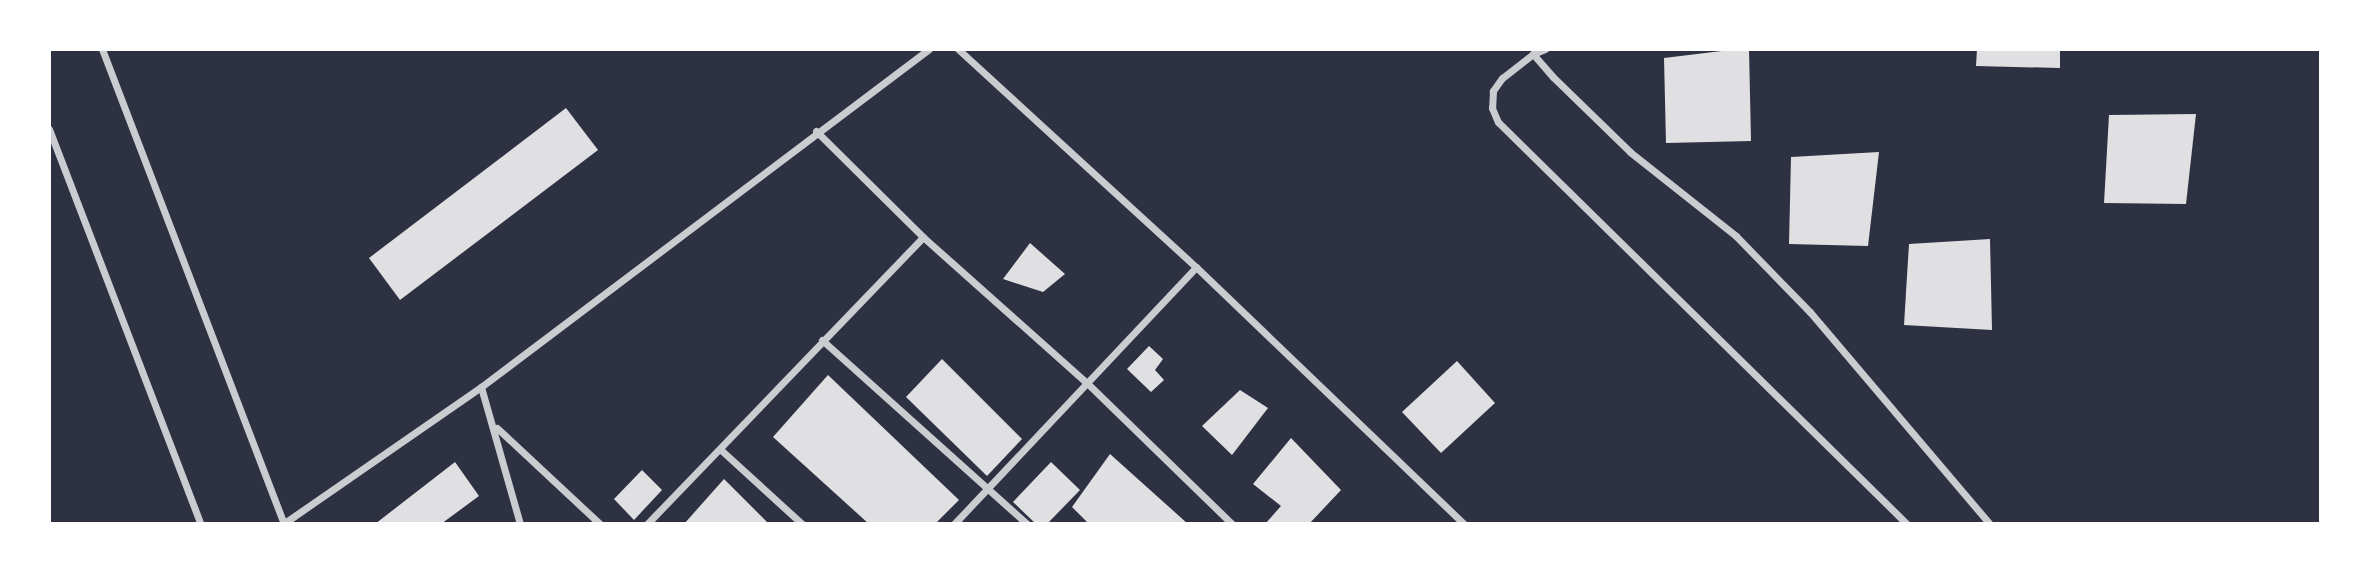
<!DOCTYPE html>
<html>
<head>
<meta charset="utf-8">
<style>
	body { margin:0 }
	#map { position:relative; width:2370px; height:573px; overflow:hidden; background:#2d3142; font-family:"Libre Baskerville",serif }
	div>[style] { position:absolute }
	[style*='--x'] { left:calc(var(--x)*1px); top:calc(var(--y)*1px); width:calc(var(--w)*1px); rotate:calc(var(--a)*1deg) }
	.building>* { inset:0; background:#e0e0e3 }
	.minor>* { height:7px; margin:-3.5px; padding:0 3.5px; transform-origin:3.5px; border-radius:3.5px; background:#caccd0 }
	span { translate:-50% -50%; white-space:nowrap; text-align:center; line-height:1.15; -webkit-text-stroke:7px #fff; paint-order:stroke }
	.frame { position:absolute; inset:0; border:51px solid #fff; pointer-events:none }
</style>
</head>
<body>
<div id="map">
	<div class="building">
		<div style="clip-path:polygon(1738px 49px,1749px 49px,1751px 141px,1666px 143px,1664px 58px)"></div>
		<div style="clip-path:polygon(1977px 49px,2060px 49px,2060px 68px,1976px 66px)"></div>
		<div style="clip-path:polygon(566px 108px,598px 150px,400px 300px,369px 258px)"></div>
		<div style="clip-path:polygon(2196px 114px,2186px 204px,2104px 203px,2109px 115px)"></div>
		<div style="clip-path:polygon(1879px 152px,1868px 246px,1789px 244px,1791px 157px)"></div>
		<div style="clip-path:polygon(1990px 239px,1992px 330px,1904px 325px,1909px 244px)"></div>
		<div style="clip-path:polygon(1030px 243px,1065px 274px,1043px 292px,1003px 279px)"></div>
		<div style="clip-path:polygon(1149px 346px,1163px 359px,1155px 370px,1164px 380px,1151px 392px,1127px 369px)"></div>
		<div style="clip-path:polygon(942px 359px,1022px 439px,987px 476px,906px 397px)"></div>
		<div style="clip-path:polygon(1457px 361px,1495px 403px,1441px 453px,1402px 412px)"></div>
		<div style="clip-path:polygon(828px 375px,959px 500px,935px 524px,869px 524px,773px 437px)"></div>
		<div style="clip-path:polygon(1240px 390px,1268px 408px,1232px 455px,1202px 426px)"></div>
		<div style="clip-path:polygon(1291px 438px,1341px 490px,1309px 524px,1265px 524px,1281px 506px,1253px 484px)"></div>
		<div style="clip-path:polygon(1110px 454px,1188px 524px,1089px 524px,1072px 507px)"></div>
		<div style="clip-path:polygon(455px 462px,479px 496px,441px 524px,375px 524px)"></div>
		<div style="clip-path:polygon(1051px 462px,1080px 490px,1047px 524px,1036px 524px,1013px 502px)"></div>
		<div style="clip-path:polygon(642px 470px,662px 490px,634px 520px,614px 499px)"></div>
		<div style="clip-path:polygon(724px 479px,769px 524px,684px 524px)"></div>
	</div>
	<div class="minor">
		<div style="--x:102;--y:49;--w:509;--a:69.04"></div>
		<div style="--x:958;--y:49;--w:323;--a:42.5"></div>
		<div style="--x:1196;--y:267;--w:371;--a:43.8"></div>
		<div style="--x:1545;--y:49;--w:13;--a:157"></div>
		<div style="--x:1533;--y:54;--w:30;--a:49"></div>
		<div style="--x:1553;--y:77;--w:107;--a:44.2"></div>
		<div style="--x:1630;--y:152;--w:135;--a:38.4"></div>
		<div style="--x:1736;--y:236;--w:106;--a:45.8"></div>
		<div style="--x:1810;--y:312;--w:278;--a:49.7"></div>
		<div style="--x:1533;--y:54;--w:39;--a:142"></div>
		<div style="--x:1502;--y:78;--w:16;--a:125"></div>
		<div style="--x:1493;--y:91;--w:17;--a:93"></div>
		<div style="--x:1492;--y:108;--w:15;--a:67"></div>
		<div style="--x:1498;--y:122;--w:573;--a:44.51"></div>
		<div style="--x:49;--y:129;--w:423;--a:69"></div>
		<div style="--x:816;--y:131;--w:151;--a:44.7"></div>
		<div style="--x:923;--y:237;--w:220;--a:41.7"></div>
		<div style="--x:1087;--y:383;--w:202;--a:44.2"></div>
		<div style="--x:822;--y:340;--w:275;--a:41.9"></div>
		<div style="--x:481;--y:387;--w:142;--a:74.1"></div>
		<div style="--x:497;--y:428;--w:141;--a:43"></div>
		<div style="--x:721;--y:450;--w:110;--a:42.4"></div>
		<div style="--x:283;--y:524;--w:241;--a:-34.7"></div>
		<div style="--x:481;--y:387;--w:561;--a:-37.03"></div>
		<div style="--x:647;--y:524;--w:398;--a:-46.1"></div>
		<div style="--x:954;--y:524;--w:353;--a:-46.7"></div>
	</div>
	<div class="frame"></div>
</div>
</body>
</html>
